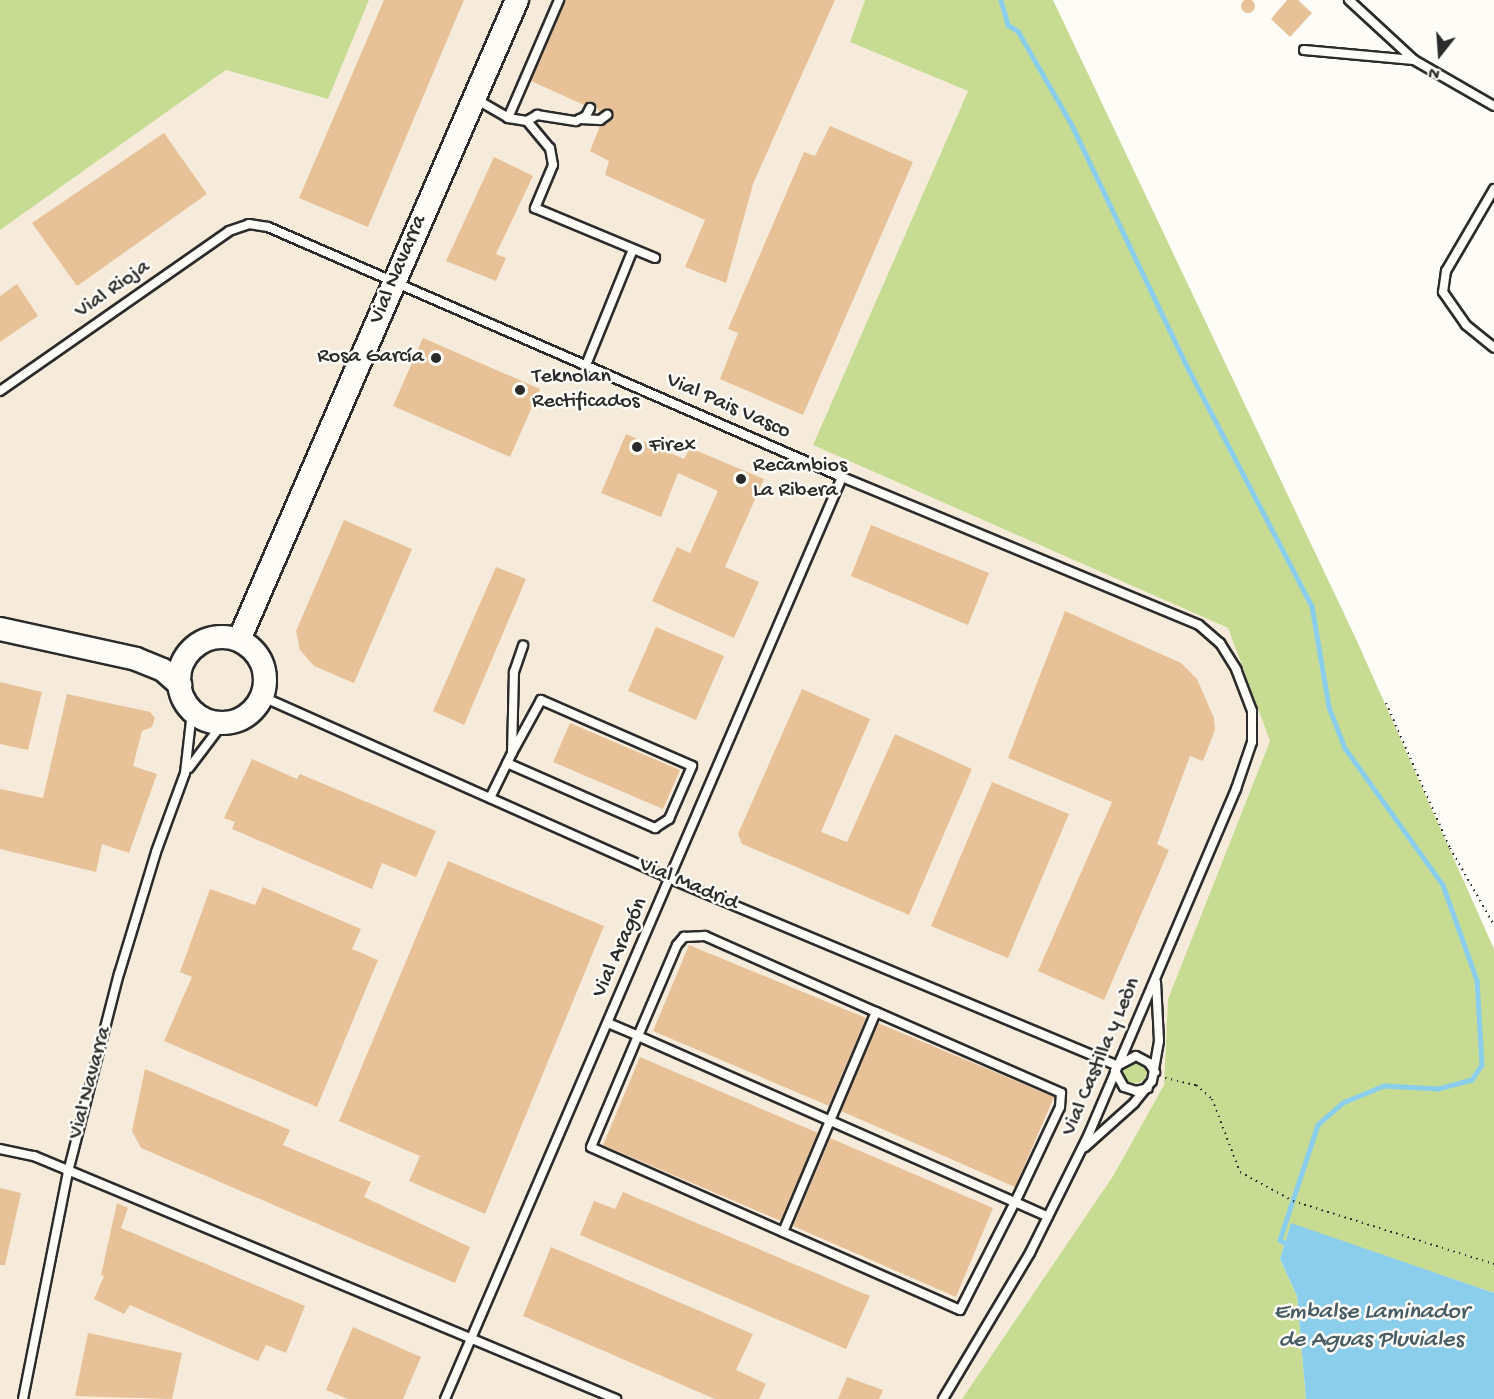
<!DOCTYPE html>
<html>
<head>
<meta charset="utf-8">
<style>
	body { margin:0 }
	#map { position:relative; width:1494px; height:1399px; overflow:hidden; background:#fdfcf7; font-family:"Gochi Hand",sans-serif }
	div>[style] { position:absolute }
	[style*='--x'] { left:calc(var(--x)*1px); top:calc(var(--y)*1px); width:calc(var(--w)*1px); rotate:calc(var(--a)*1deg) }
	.built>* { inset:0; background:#f6ebda }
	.green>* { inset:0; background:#c7dc92 }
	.round { border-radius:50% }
	.water>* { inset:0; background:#8bceec }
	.stream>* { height:4.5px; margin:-2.25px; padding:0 2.25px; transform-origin:2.25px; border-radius:2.25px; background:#8bceec }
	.building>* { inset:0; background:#e7c298 }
	.path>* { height:2px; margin-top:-1px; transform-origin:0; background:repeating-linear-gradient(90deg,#2b2b2b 0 1.5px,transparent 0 6px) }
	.roads { filter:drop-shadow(2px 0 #2b2b2b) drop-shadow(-2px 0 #2b2b2b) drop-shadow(0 2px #2b2b2b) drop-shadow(0 -2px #2b2b2b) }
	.lane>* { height:8px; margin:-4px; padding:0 4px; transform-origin:4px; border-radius:4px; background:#fdfcf7 }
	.secondary>* { height:22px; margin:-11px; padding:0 11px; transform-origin:11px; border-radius:11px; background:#fdfcf7 }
	.secondary>.ring { margin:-11px; padding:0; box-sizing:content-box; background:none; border:22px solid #fdfcf7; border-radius:50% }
	.dots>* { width:16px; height:16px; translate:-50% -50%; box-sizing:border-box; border:3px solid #fdfcf7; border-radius:50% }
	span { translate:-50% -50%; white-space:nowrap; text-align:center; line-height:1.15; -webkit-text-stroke:5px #fdfcf7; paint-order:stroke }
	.street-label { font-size:22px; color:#2b2b2b }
	.poi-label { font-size:22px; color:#2b2b2b }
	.right { translate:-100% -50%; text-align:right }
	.left { translate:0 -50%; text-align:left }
	.water-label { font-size:24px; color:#485c65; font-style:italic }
	.north { position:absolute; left:1410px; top:24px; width:60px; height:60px; -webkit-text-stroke:4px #fdfcf7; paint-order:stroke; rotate:197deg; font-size:16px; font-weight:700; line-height:24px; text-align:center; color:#2b2b2b }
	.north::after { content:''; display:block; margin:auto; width:21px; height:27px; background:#2b2b2b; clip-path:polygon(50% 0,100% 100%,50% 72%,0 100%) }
</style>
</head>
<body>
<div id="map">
	<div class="built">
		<div style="clip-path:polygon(369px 0,865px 0,850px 42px,968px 91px,813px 445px,1228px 628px,1270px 741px,1168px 999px,1164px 1085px,1113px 1176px,962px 1399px,0 1399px,0 230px,226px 70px,328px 99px)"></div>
	</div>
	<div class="green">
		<div style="clip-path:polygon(0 0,369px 0,328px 99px,226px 70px,0 230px)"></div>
		<div style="clip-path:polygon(865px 0,1053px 0,1357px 641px,1494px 949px,1494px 1293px,1291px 1224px,1280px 1259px,1297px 1296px,1306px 1399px,962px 1399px,1113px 1176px,1164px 1085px,1168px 999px,1270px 741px,1228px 628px,813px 445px,968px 91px,850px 42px)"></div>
		<div class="round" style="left:1123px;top:1059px;width:24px;height:24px"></div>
	</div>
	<div class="water">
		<div style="clip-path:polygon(1291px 1223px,1494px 1293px,1494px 1399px,1306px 1399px,1297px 1296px,1280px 1259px)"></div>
	</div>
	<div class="stream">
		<div style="--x:1001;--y:0;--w:26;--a:74"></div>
		<div style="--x:1008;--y:25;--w:12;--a:31"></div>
		<div style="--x:1018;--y:31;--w:106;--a:60.1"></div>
		<div style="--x:1071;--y:123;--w:274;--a:64.5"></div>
		<div style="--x:1189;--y:370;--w:266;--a:62.5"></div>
		<div style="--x:1312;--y:606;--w:102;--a:80.4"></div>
		<div style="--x:1329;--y:707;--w:44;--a:68.7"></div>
		<div style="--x:1345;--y:748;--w:168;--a:54.4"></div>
		<div style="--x:1443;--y:885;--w:101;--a:70.3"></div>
		<div style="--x:1477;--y:980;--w:85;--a:86.6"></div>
		<div style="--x:1482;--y:1065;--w:18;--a:124"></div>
		<div style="--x:1472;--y:1080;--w:34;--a:165"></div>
		<div style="--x:1439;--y:1089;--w:55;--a:-176.9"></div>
		<div style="--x:1384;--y:1086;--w:44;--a:157.5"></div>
		<div style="--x:1343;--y:1103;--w:33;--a:139"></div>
		<div style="--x:1318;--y:1125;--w:121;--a:108.3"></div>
		<div style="--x:1280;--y:1240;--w:12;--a:31"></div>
	</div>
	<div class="building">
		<div class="round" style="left:1241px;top:-1px;width:14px;height:14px"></div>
		<div style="clip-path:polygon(384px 0,464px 0,368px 227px,299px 198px)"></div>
		<div style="clip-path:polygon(565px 0,835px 0,753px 184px,726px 283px,685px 267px,705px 220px,605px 175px,609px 161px,590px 151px,600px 126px,612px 118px,612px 111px,600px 112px,592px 102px,584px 105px,531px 81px)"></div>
		<div style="clip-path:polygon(1287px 0,1298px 0,1312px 13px,1290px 37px,1271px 19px)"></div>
		<div style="clip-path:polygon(830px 126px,913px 162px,803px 415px,720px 379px,738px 333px,728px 329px,804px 152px,815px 156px)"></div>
		<div style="clip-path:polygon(164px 133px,207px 194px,77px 286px,32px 223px)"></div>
		<div style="clip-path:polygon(494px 157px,533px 176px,496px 254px,506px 258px,496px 281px,446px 261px)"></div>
		<div style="clip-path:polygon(17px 284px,38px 316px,0 342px,0 296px)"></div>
		<div style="clip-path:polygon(423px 338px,540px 389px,510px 457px,393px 406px)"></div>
		<div style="clip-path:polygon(626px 434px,684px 459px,690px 448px,764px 479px,725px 567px,759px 582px,734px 638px,652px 601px,677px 547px,690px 553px,718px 491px,678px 473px,661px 517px,601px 493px)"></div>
		<div style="clip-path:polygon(344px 520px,412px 549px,354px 683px,314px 666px,300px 650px,296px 631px)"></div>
		<div style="clip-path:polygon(871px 525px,989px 573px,968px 625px,851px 576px)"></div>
		<div style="clip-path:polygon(496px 567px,526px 579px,464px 725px,433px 711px)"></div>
		<div style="clip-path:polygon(1065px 611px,1181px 663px,1197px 679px,1214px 718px,1215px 730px,1203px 761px,1190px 756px,1157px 844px,1169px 850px,1104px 1000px,1038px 971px,1112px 802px,1008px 758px)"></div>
		<div style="clip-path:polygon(656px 627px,724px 656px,696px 720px,628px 691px)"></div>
		<div style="clip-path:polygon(0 682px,42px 692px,28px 750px,0 744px)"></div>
		<div style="clip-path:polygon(802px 689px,870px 719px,821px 832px,847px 842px,895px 734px,972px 769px,909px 915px,742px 844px,738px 834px)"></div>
		<div style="clip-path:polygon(67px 694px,150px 712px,155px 718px,152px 727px,142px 731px,133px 766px,157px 774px,129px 853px,102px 844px,96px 872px,0 849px,0 789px,43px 798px)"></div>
		<div style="clip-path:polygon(570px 723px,680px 770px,663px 809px,553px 762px)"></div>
		<div style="clip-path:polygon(252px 759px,297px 779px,300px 774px,436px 831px,416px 877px,382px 863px,372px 889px,232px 829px,235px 822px,224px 818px)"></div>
		<div style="clip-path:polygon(992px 782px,1069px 814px,1008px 958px,931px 926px)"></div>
		<div style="clip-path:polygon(448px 861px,604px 926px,485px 1214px,409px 1181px,420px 1156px,339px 1121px)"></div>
		<div style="clip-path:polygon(263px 887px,361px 929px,352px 949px,378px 960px,317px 1107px,164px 1041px,192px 977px,180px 972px,210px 889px,255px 905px)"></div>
		<div style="clip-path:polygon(689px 945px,866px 1018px,829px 1106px,653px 1031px)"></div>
		<div style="clip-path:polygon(878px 1023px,1054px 1097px,1015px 1187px,841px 1111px)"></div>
		<div style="clip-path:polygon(640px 1057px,818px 1133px,781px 1221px,603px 1145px)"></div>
		<div style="clip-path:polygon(145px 1069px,290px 1130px,283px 1145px,371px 1182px,364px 1197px,470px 1247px,455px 1283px,141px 1148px,132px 1131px)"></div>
		<div style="clip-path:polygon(830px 1138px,993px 1208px,956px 1297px,793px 1226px)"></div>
		<div style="clip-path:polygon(0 1188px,21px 1193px,5px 1265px,0 1265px)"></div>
		<div style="clip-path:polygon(623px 1192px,870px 1296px,846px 1349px,580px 1235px,594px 1201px,615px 1209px)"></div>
		<div style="clip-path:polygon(117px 1203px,128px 1208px,121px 1228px,305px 1306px,286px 1353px,266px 1345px,258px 1361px,130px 1305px,124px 1314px,94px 1299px,104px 1276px,101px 1275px)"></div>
		<div style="clip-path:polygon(551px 1247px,753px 1334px,736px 1370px,766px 1384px,759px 1399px,715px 1399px,523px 1316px)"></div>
		<div style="clip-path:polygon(353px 1327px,421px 1357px,403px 1399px,348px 1399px,326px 1390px)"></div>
		<div style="clip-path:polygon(88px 1333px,182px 1353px,172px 1399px,75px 1396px)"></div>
		<div style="clip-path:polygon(847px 1377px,883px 1390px,879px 1399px,838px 1399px)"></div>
	</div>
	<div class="path">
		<div style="--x:1386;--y:703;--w:158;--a:66.2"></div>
		<div style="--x:1450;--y:848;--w:89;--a:60.3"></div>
		<div style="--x:1165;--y:1078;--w:32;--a:13"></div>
		<div style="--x:1196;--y:1085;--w:21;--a:41"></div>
		<div style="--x:1212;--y:1099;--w:78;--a:69"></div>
		<div style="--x:1240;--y:1172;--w:60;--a:28.7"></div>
		<div style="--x:1293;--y:1201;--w:211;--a:17.4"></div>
	</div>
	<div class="roads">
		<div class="lane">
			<div style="--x:1349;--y:0;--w:88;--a:42.7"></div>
			<div style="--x:1304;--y:50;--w:110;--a:5.2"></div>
			<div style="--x:1414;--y:60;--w:92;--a:29.9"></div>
			<div style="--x:474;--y:98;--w:39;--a:30"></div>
			<div style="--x:508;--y:118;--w:19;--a:9"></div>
			<div style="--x:527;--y:121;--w:35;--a:50"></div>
			<div style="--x:550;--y:148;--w:17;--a:80"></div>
			<div style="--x:553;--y:165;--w:47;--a:112.7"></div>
			<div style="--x:535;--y:208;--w:130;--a:22.6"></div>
			<div style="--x:508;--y:118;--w:129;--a:-66.6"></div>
			<div style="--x:580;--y:119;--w:20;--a:3"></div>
			<div style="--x:600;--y:120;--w:9;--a:-36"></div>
			<div style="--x:527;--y:121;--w:12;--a:-31"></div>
			<div style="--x:537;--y:115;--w:39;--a:9"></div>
			<div style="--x:576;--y:121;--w:11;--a:-27"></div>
			<div style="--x:586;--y:116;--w:9;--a:-63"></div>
			<div style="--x:1494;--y:189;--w:95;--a:120.3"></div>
			<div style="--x:1446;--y:271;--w:21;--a:98"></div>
			<div style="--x:1443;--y:292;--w:40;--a:55.1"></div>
			<div style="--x:1466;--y:325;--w:36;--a:39"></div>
			<div style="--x:586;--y:365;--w:125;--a:-67.9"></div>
			<div style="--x:0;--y:391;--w:279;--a:-34.9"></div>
			<div style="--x:229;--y:231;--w:21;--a:-19"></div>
			<div style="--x:249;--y:224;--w:19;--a:9"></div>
			<div style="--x:268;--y:227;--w:626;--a:23.54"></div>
			<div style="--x:842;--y:477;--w:386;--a:22.5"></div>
			<div style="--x:1199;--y:625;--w:28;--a:41"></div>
			<div style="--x:1220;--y:643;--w:31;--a:58"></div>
			<div style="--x:1236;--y:669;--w:45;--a:69.1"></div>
			<div style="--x:1252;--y:711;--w:31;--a:90"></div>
			<div style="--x:1252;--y:742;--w:50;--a:108.8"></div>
			<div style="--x:1236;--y:789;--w:377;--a:113.1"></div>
			<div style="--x:1088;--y:1136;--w:131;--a:116.4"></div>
			<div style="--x:1030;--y:1253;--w:170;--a:120.8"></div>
			<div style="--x:263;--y:697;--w:447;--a:24"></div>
			<div style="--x:671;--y:879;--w:484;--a:22.7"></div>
			<div style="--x:1117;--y:1066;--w:21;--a:-28"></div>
			<div style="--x:1136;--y:1056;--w:15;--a:28"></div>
			<div style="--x:1149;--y:1063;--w:11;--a:56"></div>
			<div style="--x:507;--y:763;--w:162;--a:23.7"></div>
			<div style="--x:655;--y:828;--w:17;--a:-33"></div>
			<div style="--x:669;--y:819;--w:58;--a:-66.5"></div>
			<div style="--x:692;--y:766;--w:165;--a:-156.4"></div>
			<div style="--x:541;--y:700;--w:60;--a:118.7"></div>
			<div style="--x:189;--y:768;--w:56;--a:-52.9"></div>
			<div style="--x:490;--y:798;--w:50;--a:-63.9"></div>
			<div style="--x:512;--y:753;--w:81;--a:-88.6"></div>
			<div style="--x:514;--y:672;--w:28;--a:-71"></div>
			<div style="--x:608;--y:1023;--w:33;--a:23"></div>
			<div style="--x:638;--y:1036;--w:412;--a:23.8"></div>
			<div style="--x:1015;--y:1202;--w:121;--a:117"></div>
			<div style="--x:960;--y:1310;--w:403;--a:-156.2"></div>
			<div style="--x:591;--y:1147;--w:121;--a:-67.1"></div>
			<div style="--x:638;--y:1036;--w:99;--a:-66.8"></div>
			<div style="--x:677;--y:945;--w:11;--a:-49"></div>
			<div style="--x:684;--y:937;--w:21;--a:-3"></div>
			<div style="--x:705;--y:936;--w:187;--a:24"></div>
			<div style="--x:1115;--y:1071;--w:18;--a:61"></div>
			<div style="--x:1124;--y:1087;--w:13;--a:18"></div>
			<div style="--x:1136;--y:1091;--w:12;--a:-14"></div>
			<div style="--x:1085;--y:1147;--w:66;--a:-41.9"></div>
			<div style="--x:1134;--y:1103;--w:28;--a:-51"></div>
			<div style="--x:1152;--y:1081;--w:41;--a:-80.1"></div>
			<div style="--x:1159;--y:1041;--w:59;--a:-92.9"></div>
			<div style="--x:0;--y:1149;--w:35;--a:12"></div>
			<div style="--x:34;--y:1156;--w:631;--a:22.66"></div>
			<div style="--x:783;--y:1232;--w:239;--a:-67.1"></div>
			<div style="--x:876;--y:1012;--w:202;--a:23.6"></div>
			<div style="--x:1061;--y:1093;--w:14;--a:94"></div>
			<div style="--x:1060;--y:1107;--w:105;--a:115.3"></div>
			<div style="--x:1015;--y:1202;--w:36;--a:24"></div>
			<div style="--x:23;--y:1399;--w:231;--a:-78.8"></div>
			<div style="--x:68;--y:1172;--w:204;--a:-75.6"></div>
			<div style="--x:119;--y:974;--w:127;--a:-73.1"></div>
			<div style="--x:156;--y:852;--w:84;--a:-69.8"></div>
			<div style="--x:185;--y:773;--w:61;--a:-83.5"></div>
			<div style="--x:445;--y:1399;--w:1004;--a:-66.7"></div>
		</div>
		<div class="secondary">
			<div style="--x:0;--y:629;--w:139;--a:12.4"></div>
			<div style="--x:136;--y:659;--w:29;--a:22"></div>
			<div style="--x:163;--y:670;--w:23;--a:41"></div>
			<div class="ring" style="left:179px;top:637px;width:64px;height:64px"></div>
			<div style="--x:239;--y:640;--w:698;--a:-66.52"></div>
		</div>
	</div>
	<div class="dots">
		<div style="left:436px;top:358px;background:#2b2b2b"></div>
		<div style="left:520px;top:390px;background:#2b2b2b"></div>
		<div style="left:637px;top:447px;background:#2b2b2b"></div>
		<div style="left:741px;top:479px;background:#2b2b2b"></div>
	</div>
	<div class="street-label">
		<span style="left:399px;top:270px;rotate:-67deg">Vial Navarra</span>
		<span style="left:113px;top:290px;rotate:-35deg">Vial Rioja</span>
		<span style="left:728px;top:407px;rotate:24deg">Vial Pais Vasco</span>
		<span style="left:688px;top:885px;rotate:23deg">Vial Madrid</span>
		<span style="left:621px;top:948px;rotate:-66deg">Vial Aragón</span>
		<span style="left:1102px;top:1057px;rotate:-67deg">Vial Castilla y Leòn</span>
		<span style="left:91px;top:1083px;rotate:-75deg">Vial Navarra</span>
	</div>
	<div class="poi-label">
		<span class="right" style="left:424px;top:358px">Rosa García</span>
		<span class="left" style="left:532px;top:390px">Teknolan<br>Rectificados</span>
		<span class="left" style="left:649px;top:447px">Firex</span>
		<span class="left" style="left:753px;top:479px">Recambios<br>La Ribera</span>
	</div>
	<div class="water-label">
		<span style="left:1371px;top:1327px">Embalse Laminador<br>de Aguas Pluviales</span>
	</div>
	<div class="north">N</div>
</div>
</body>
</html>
